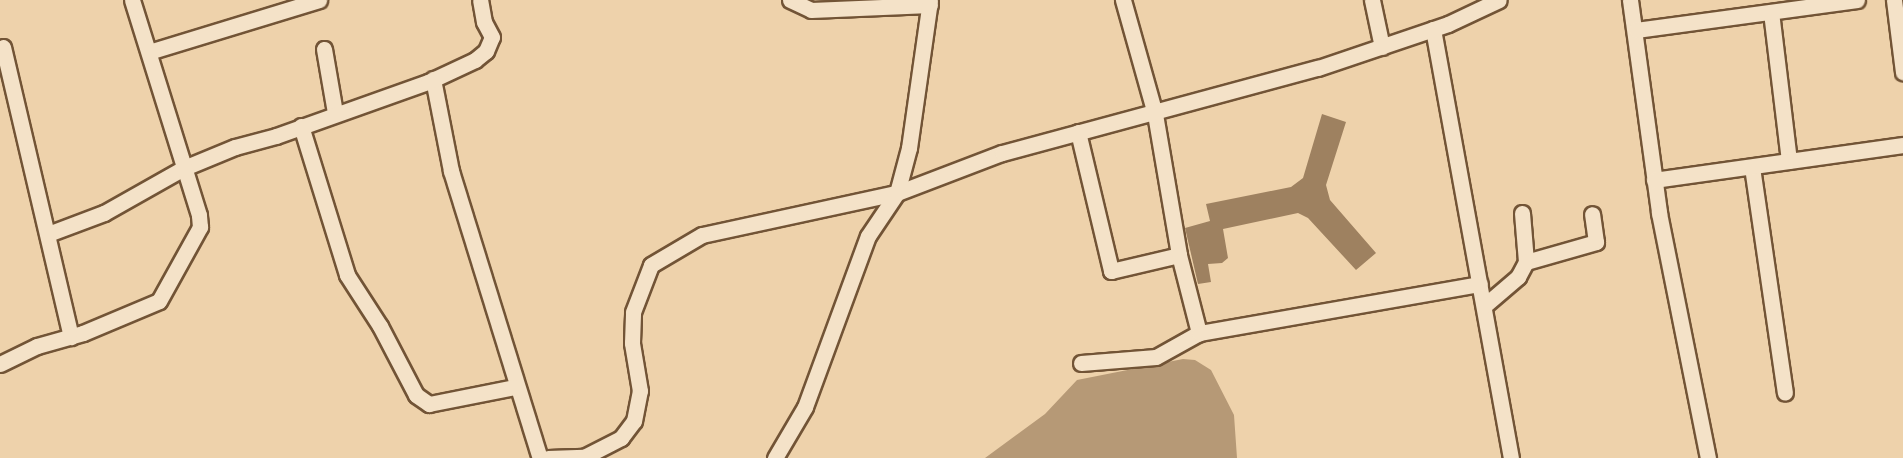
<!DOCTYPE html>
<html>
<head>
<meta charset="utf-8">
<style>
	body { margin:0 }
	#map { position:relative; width:1903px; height:458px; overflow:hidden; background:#eed2ab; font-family:Alegreya,serif }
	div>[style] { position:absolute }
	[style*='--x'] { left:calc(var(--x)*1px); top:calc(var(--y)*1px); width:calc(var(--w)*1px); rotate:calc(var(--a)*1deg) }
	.water>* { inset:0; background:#b69976 }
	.building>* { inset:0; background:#9e8160 }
	.roads { filter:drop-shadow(2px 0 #725436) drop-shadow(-2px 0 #725436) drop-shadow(0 2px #725436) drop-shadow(0 -2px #725436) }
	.street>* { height:15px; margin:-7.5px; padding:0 7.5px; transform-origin:7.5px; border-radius:7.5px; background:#f4e2c8 }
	span { translate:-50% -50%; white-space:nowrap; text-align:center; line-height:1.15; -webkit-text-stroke:6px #f4e2c8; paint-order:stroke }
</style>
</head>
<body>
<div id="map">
	<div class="water">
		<div style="clip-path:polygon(1183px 359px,1195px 360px,1211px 370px,1234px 415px,1237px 458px,985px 458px,1045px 414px,1077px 380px)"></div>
	</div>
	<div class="building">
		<div style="clip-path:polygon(1322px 114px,1346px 122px,1326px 185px,1330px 200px,1376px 253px,1356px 270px,1308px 218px,1298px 213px,1223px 229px,1228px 258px,1222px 263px,1208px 264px,1211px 282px,1198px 284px,1185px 228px,1210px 221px,1206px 204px,1291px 187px,1303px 178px)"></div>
	</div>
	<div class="roads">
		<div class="street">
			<div style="--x:790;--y:0;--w:23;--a:25"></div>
			<div style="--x:811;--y:10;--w:119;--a:-2.4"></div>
			<div style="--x:1123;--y:0;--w:118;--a:74.3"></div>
			<div style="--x:1155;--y:114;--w:143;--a:80.3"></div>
			<div style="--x:1372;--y:0;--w:48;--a:78"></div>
			<div style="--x:1630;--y:0;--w:215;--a:82.2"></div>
			<div style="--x:1659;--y:213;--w:250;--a:78.7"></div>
			<div style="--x:1894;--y:0;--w:73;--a:82.9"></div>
			<div style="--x:1771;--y:12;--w:150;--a:83.1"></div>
			<div style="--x:1433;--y:29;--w:436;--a:79.7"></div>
			<div style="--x:1636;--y:30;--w:223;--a:-7.7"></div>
			<div style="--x:3;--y:47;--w:298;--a:76.8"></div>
			<div style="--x:324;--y:49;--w:65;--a:80.2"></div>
			<div style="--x:149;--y:52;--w:178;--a:-17"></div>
			<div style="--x:433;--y:79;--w:94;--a:78.9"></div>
			<div style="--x:451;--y:171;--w:300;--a:72.8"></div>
			<div style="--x:301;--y:126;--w:156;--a:72.8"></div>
			<div style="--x:347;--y:275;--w:61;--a:57.1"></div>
			<div style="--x:380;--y:326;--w:78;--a:62.4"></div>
			<div style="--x:416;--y:395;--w:16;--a:35"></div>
			<div style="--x:429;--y:404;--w:88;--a:-11.2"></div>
			<div style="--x:1078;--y:132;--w:143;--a:76.6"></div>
			<div style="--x:1111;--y:271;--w:70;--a:-13.2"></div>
			<div style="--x:1179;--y:255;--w:81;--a:75.6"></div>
			<div style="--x:1752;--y:167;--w:228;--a:81.7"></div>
			<div style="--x:1654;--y:180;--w:251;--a:-8"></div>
			<div style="--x:1522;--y:213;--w:49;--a:85.3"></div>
			<div style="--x:48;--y:234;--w:60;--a:-20.6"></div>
			<div style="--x:104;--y:213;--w:92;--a:-29.4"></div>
			<div style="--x:184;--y:168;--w:55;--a:-22.4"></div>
			<div style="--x:235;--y:147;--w:42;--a:-15"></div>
			<div style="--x:276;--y:136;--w:161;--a:-19.6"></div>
			<div style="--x:428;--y:82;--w:52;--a:-25.1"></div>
			<div style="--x:475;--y:60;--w:14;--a:-39"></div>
			<div style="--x:486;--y:51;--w:15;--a:-67"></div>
			<div style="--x:492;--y:37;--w:17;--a:-118"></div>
			<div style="--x:484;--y:22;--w:22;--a:-100"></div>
			<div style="--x:1484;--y:306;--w:45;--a:-40.5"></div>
			<div style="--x:1518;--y:277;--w:17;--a:-62"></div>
			<div style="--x:1526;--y:262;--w:73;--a:-15.9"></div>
			<div style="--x:1596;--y:242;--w:28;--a:-98"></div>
			<div style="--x:1081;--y:363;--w:75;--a:-4.6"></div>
			<div style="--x:1156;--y:357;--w:49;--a:-29.2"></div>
			<div style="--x:1199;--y:333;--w:285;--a:-9.9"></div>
			<div style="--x:0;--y:364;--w:41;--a:-25.9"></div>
			<div style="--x:37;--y:346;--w:48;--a:-15.8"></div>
			<div style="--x:83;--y:333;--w:82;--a:-22.8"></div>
			<div style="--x:159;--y:301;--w:85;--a:-61"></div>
			<div style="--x:200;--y:227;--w:12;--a:-95"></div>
			<div style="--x:199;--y:215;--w:225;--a:-107.3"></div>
			<div style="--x:548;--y:458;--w:36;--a:-2"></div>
			<div style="--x:584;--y:457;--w:42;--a:-27.2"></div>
			<div style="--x:621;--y:438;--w:21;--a:-53"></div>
			<div style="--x:634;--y:421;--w:31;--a:-79"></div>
			<div style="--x:640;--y:391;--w:49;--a:-99.5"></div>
			<div style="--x:632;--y:343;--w:31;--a:-88"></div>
			<div style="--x:633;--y:312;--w:50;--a:-69"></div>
			<div style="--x:651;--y:265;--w:59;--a:-30.5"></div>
			<div style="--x:702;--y:235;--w:199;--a:-12.2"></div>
			<div style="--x:897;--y:193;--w:47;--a:-75.1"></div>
			<div style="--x:909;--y:148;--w:149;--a:-81.9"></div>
			<div style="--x:775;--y:458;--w:59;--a:-59.5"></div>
			<div style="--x:805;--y:407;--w:182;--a:-69.8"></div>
			<div style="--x:868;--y:236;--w:52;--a:-56"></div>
			<div style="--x:897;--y:193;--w:112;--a:-20.9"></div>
			<div style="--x:1002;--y:153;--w:327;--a:-15.1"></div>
			<div style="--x:1318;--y:68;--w:137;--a:-18.7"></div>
			<div style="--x:1448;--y:24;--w:56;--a:-25.2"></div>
		</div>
	</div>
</div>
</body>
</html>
